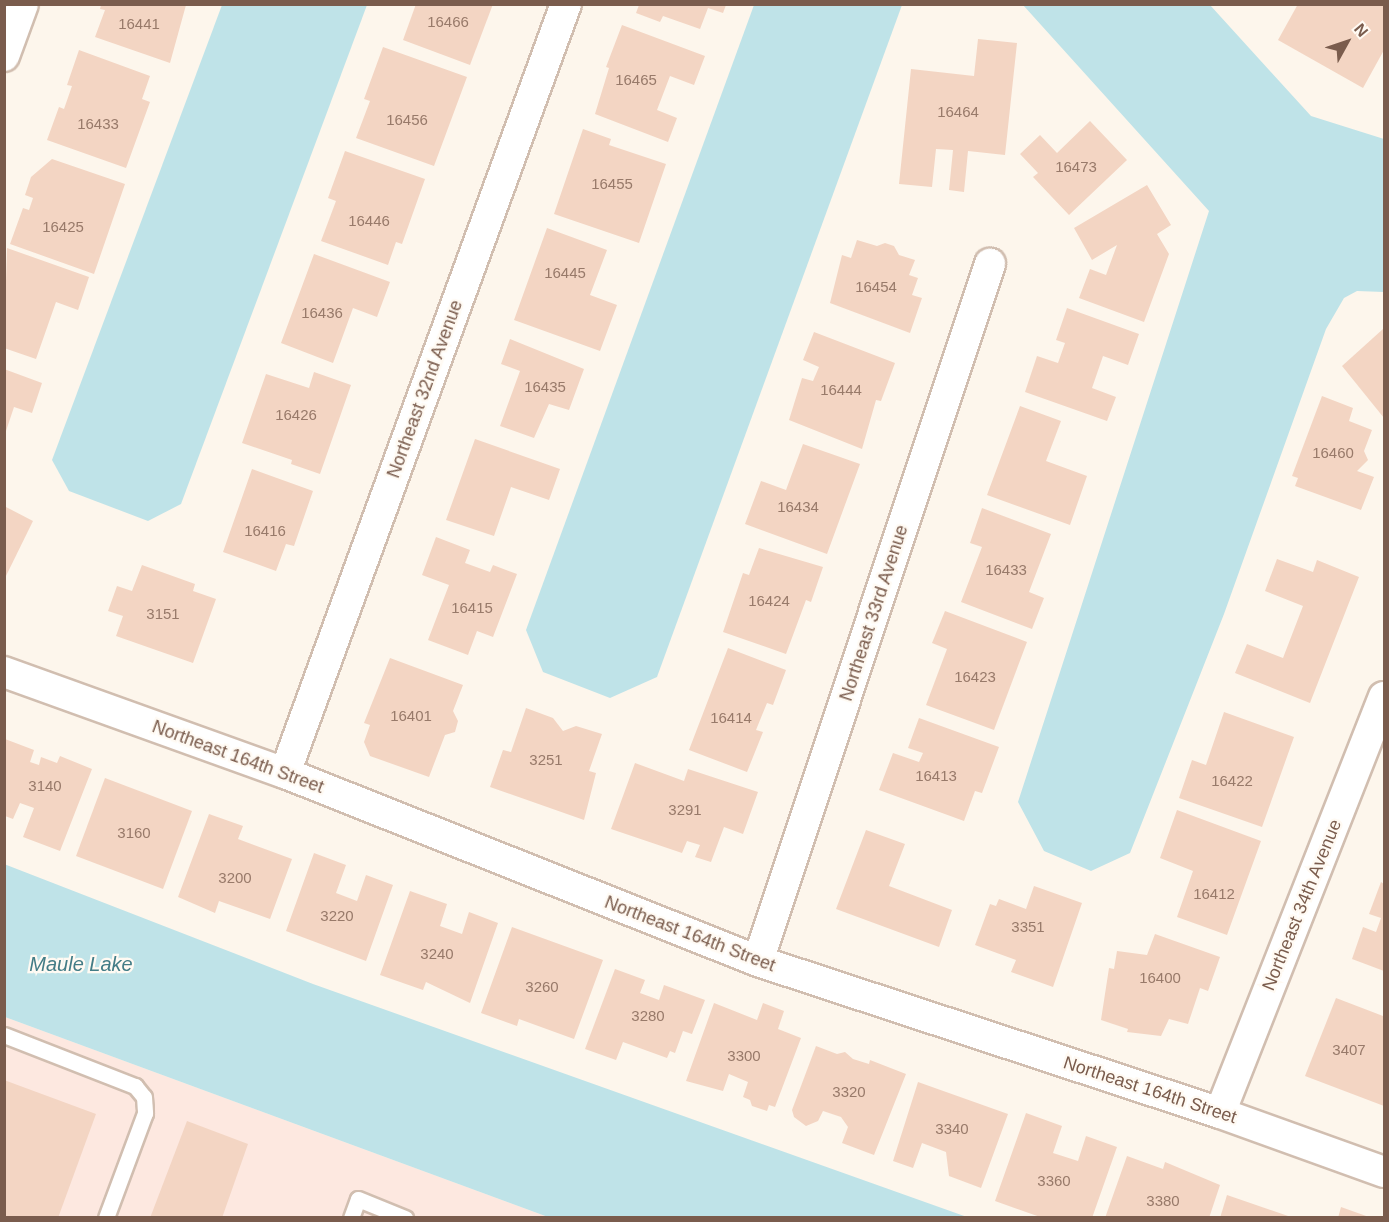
<!DOCTYPE html>
<html>
<head>
<meta charset="utf-8">
<style>
	body { margin:0 }
	#map { position:relative; width:1389px; height:1222px; overflow:hidden; background:#fdf6ec; font-family:Helvetica,sans-serif }
	div>[style] { position:absolute }
	[style*='--x'] { left:calc(var(--x)*1px); top:calc(var(--y)*1px); width:calc(var(--w)*1px); rotate:calc(var(--a)*1deg) }
	.commercial>* { inset:0; background:#fde8e0 }
	.water>* { inset:0; background:#bfe3e8 }
	.building>* { inset:0; background:#f3d5c3 }
	.roads { filter:drop-shadow(2px 0 #d1beb0) drop-shadow(-2px 0 #d1beb0) drop-shadow(0 2px #d1beb0) drop-shadow(0 -2px #d1beb0) }
	.service>* { height:15px; margin:-7.5px; padding:0 7.5px; transform-origin:7.5px; border-radius:7.5px; background:#fff }
	.minor>* { height:30px; margin:-15px; padding:0 15px; transform-origin:15px; border-radius:15px; background:#fff }
	span { translate:-50% -50%; white-space:nowrap; text-align:center; line-height:1.15; -webkit-text-stroke:4.5px #fffaf3; paint-order:stroke }
	.number-label { font-size:15px; color:#987a6a }
	.number-label span { -webkit-text-stroke-width:0 }
	.street-label { font-size:18px; color:#7a5c4d }
	.water-label { font-size:20px; color:#437c86; font-style:italic }
	.frame { position:absolute; inset:0; border:6px solid #7a5c4d; pointer-events:none }
	.north { position:absolute; left:1317px; top:12px; width:60px; height:60px; -webkit-text-stroke:4px #fffaf3; paint-order:stroke; rotate:50deg; font-size:16px; font-weight:700; line-height:24px; text-align:center; color:#7a5c4d }
	.north::after { content:''; display:block; margin:auto; width:21px; height:27px; background:#7a5c4d; clip-path:polygon(50% 0,100% 100%,50% 72%,0 100%) }
</style>
</head>
<body>
<div id="map">
	<div class="commercial">
		<div style="clip-path:polygon(5px 1017px,548px 1217px,5px 1217px)"></div>
	</div>
	<div class="water">
		<div style="clip-path:polygon(222px 5px,367px 5px,181px 504px,148px 521px,69px 491px,52px 460px)"></div>
		<div style="clip-path:polygon(754px 5px,902px 5px,657px 677px,610px 698px,543px 672px,526px 630px)"></div>
		<div style="clip-path:polygon(1023px 5px,1210px 5px,1311px 116px,1384px 139px,1384px 292px,1357px 291px,1344px 298px,1326px 329px,1224px 614px,1130px 853px,1091px 871px,1044px 851px,1018px 802px,1209px 211px)"></div>
		<div style="clip-path:polygon(4px 864px,313px 984px,967px 1217px,548px 1217px,5px 1017px)"></div>
	</div>
	<div class="building">
		<div style="clip-path:polygon(416px 4px,493px 4px,470px 65px,403px 40px)"></div>
		<div style="clip-path:polygon(1298px 4px,1384px 4px,1384px 50px,1363px 88px,1278px 40px)"></div>
		<div style="clip-path:polygon(101px 5px,186px 5px,170px 63px,95px 37px,105px 10px,100px 9px)"></div>
		<div style="clip-path:polygon(639px 5px,726px 5px,723px 13px,708px 8px,700px 29px,663px 16px,660px 22px,636px 13px)"></div>
		<div style="clip-path:polygon(622px 25px,705px 56px,694px 85px,670px 76px,657px 110px,677px 118px,668px 142px,595px 114px,609px 68px,606px 67px)"></div>
		<div style="clip-path:polygon(978px 39px,1017px 43px,1005px 155px,968px 151px,964px 192px,949px 190px,953px 150px,936px 149px,932px 187px,899px 184px,911px 69px,974px 76px)"></div>
		<div style="clip-path:polygon(383px 47px,467px 77px,434px 166px,356px 138px,370px 101px,364px 99px)"></div>
		<div style="clip-path:polygon(79px 50px,150px 76px,142px 99px,150px 102px,126px 168px,47px 140px,59px 107px,64px 109px,72px 86px,67px 85px)"></div>
		<div style="clip-path:polygon(1090px 121px,1127px 160px,1069px 215px,1033px 177px,1038px 173px,1020px 154px,1040px 135px,1057px 153px)"></div>
		<div style="clip-path:polygon(583px 129px,611px 139px,609px 145px,666px 164px,639px 243px,554px 214px)"></div>
		<div style="clip-path:polygon(345px 151px,425px 179px,402px 244px,396px 242px,388px 265px,321px 241px,336px 201px,328px 198px)"></div>
		<div style="clip-path:polygon(52px 159px,125px 184px,94px 274px,10px 244px,23px 208px,29px 210px,33px 198px,25px 195px,31px 177px)"></div>
		<div style="clip-path:polygon(1147px 185px,1171px 225px,1157px 234px,1169px 254px,1144px 322px,1079px 298px,1090px 269px,1106px 275px,1117px 245px,1092px 260px,1074px 228px)"></div>
		<div style="clip-path:polygon(547px 228px,607px 250px,590px 295px,617px 305px,600px 351px,514px 320px)"></div>
		<div style="clip-path:polygon(857px 240px,877px 246px,885px 243px,894px 246px,899px 255px,915px 260px,909px 275px,918px 278px,912px 295px,922px 298px,910px 333px,830px 303px,842px 255px,851px 258px)"></div>
		<div style="clip-path:polygon(7px 248px,89px 277px,78px 310px,56px 302px,36px 359px,4px 348px)"></div>
		<div style="clip-path:polygon(314px 254px,390px 282px,377px 317px,353px 308px,333px 363px,281px 343px)"></div>
		<div style="clip-path:polygon(1067px 308px,1139px 334px,1128px 365px,1103px 356px,1092px 388px,1116px 397px,1107px 421px,1025px 392px,1037px 356px,1058px 363px,1065px 343px,1056px 340px)"></div>
		<div style="clip-path:polygon(1383px 329px,1384px 331px,1384px 418px,1342px 366px)"></div>
		<div style="clip-path:polygon(814px 332px,895px 363px,881px 401px,876px 400px,862px 449px,789px 420px,802px 378px,813px 381px,819px 367px,803px 360px)"></div>
		<div style="clip-path:polygon(510px 339px,584px 369px,569px 410px,549px 404px,534px 438px,500px 426px,520px 371px,501px 364px)"></div>
		<div style="clip-path:polygon(4px 369px,42px 383px,32px 413px,14px 407px,5px 434px)"></div>
		<div style="clip-path:polygon(314px 372px,351px 385px,320px 474px,291px 464px,292px 460px,242px 443px,266px 374px,309px 388px)"></div>
		<div style="clip-path:polygon(1322px 396px,1353px 408px,1349px 421px,1372px 430px,1364px 451px,1368px 460px,1357px 471px,1374px 477px,1361px 510px,1295px 486px,1298px 478px,1292px 476px)"></div>
		<div style="clip-path:polygon(1020px 406px,1061px 421px,1046px 461px,1087px 476px,1070px 525px,987px 495px)"></div>
		<div style="clip-path:polygon(475px 439px,560px 469px,549px 500px,511px 487px,494px 536px,446px 520px)"></div>
		<div style="clip-path:polygon(803px 444px,860px 464px,827px 554px,745px 524px,761px 481px,786px 490px)"></div>
		<div style="clip-path:polygon(252px 469px,313px 491px,294px 546px,286px 544px,276px 571px,223px 552px)"></div>
		<div style="clip-path:polygon(6px 507px,33px 521px,4px 580px,4px 509px)"></div>
		<div style="clip-path:polygon(982px 508px,1051px 534px,1029px 592px,1044px 598px,1032px 629px,961px 602px,982px 547px,970px 543px)"></div>
		<div style="clip-path:polygon(436px 537px,470px 550px,465px 563px,490px 572px,493px 565px,517px 574px,493px 637px,477px 631px,468px 655px,428px 640px,449px 585px,422px 575px)"></div>
		<div style="clip-path:polygon(759px 548px,823px 567px,811px 602px,806px 600px,786px 654px,723px 632px,743px 573px,749px 575px)"></div>
		<div style="clip-path:polygon(1277px 559px,1313px 572px,1317px 560px,1359px 577px,1310px 703px,1235px 673px,1247px 644px,1283px 658px,1303px 606px,1265px 591px)"></div>
		<div style="clip-path:polygon(142px 565px,195px 584px,193px 591px,216px 599px,193px 663px,116px 636px,123px 616px,108px 611px,117px 586px,132px 591px)"></div>
		<div style="clip-path:polygon(945px 611px,1027px 642px,994px 730px,926px 705px,947px 649px,932px 643px)"></div>
		<div style="clip-path:polygon(728px 648px,786px 670px,773px 705px,767px 703px,756px 730px,763px 732px,747px 772px,689px 750px)"></div>
		<div style="clip-path:polygon(390px 658px,463px 685px,453px 711px,458px 721px,455px 732px,445px 735px,429px 777px,370px 756px,364px 742px,370px 725px,364px 723px)"></div>
		<div style="clip-path:polygon(526px 708px,553px 718px,563px 731px,576px 726px,602px 734px,589px 771px,596px 773px,584px 820px,490px 787px,503px 750px,511px 752px)"></div>
		<div style="clip-path:polygon(1224px 712px,1294px 737px,1262px 827px,1179px 798px,1192px 760px,1206px 765px)"></div>
		<div style="clip-path:polygon(919px 718px,999px 747px,982px 793px,975px 791px,964px 821px,879px 790px,893px 753px,919px 762px,923px 753px,908px 748px)"></div>
		<div style="clip-path:polygon(5px 739px,34px 750px,30px 762px,39px 765px,41px 757px,57px 763px,60px 756px,92px 769px,60px 851px,23px 837px,34px 808px,20px 803px,13px 819px,5px 816px)"></div>
		<div style="clip-path:polygon(635px 763px,684px 781px,688px 769px,758px 792px,743px 834px,724px 827px,711px 862px,695px 857px,700px 845px,687px 841px,682px 853px,611px 829px)"></div>
		<div style="clip-path:polygon(105px 778px,192px 811px,163px 889px,76px 856px)"></div>
		<div style="clip-path:polygon(1177px 810px,1261px 841px,1227px 935px,1177px 917px,1193px 871px,1160px 858px)"></div>
		<div style="clip-path:polygon(209px 814px,243px 826px,238px 839px,292px 859px,270px 919px,219px 901px,215px 913px,178px 897px)"></div>
		<div style="clip-path:polygon(866px 830px,905px 844px,889px 886px,952px 910px,939px 947px,836px 909px)"></div>
		<div style="clip-path:polygon(314px 853px,346px 865px,336px 893px,357px 901px,366px 875px,393px 885px,366px 961px,286px 931px)"></div>
		<div style="clip-path:polygon(1381px 882px,1384px 884px,1384px 971px,1352px 959px,1363px 927px,1376px 932px,1381px 918px,1369px 914px)"></div>
		<div style="clip-path:polygon(1034px 886px,1082px 903px,1053px 987px,1011px 972px,1016px 960px,975px 945px,990px 904px,996px 906px,999px 899px,1026px 909px)"></div>
		<div style="clip-path:polygon(410px 891px,447px 904px,440px 926px,462px 934px,469px 912px,498px 923px,470px 1003px,426px 982px,423px 990px,380px 975px)"></div>
		<div style="clip-path:polygon(512px 927px,603px 960px,574px 1039px,519px 1019px,517px 1026px,481px 1013px)"></div>
		<div style="clip-path:polygon(1155px 934px,1220px 957px,1208px 991px,1200px 988px,1188px 1024px,1169px 1019px,1161px 1036px,1127px 1032px,1128px 1029px,1101px 1020px,1109px 968px,1114px 969px,1117px 951px,1147px 955px)"></div>
		<div style="clip-path:polygon(615px 969px,645px 980px,640px 993px,659px 1000px,664px 985px,705px 1000px,692px 1034px,683px 1031px,675px 1053px,670px 1051px,667px 1058px,623px 1042px,616px 1060px,585px 1049px)"></div>
		<div style="clip-path:polygon(1336px 998px,1383px 1016px,1384px 1106px,1305px 1076px)"></div>
		<div style="clip-path:polygon(714px 1003px,757px 1020px,763px 1003px,784px 1011px,778px 1029px,801px 1038px,775px 1107px,769px 1105px,767px 1111px,752px 1106px,750px 1100px,743px 1097px,748px 1082px,729px 1074px,723px 1091px,686px 1081px)"></div>
		<div style="clip-path:polygon(816px 1046px,837px 1054px,845px 1052px,853px 1059px,869px 1064px,870px 1060px,906px 1074px,874px 1155px,842px 1143px,848px 1127px,841px 1117px,823px 1111px,818px 1121px,806px 1126px,794px 1117px,792px 1110px)"></div>
		<div style="clip-path:polygon(4px 1080px,96px 1114px,58px 1218px,4px 1218px)"></div>
		<div style="clip-path:polygon(918px 1082px,1008px 1114px,981px 1188px,949px 1176px,946px 1152px,922px 1143px,913px 1168px,893px 1161px)"></div>
		<div style="clip-path:polygon(1026px 1113px,1062px 1126px,1053px 1153px,1078px 1161px,1086px 1136px,1117px 1147px,1092px 1218px,1043px 1218px,995px 1201px)"></div>
		<div style="clip-path:polygon(187px 1121px,248px 1144px,222px 1218px,150px 1218px)"></div>
		<div style="clip-path:polygon(1127px 1156px,1163px 1169px,1165px 1162px,1220px 1185px,1209px 1218px,1105px 1218px)"></div>
		<div style="clip-path:polygon(1227px 1195px,1291px 1217px,1291px 1218px,1220px 1218px)"></div>
		<div style="clip-path:polygon(1341px 1207px,1369px 1217px,1369px 1218px,1338px 1218px)"></div>
	</div>
	<div class="roads">
		<div class="service">
			<div style="--x:4;--y:1035;--w:141;--a:21.3"></div>
			<div style="--x:135;--y:1086;--w:14;--a:51"></div>
			<div style="--x:144;--y:1097;--w:16;--a:86"></div>
			<div style="--x:145;--y:1113;--w:112;--a:110.4"></div>
			<div style="--x:351;--y:1218;--w:20;--a:-70"></div>
			<div style="--x:358;--y:1199;--w:51;--a:22"></div>
		</div>
		<div class="minor">
			<div style="--x:4;--y:56;--w:55;--a:-69.9"></div>
			<div style="--x:4;--y:672;--w:299;--a:19.8"></div>
			<div style="--x:285;--y:773;--w:509;--a:21.68"></div>
			<div style="--x:758;--y:961;--w:486;--a:18.2"></div>
			<div style="--x:1220;--y:1113;--w:174;--a:19.8"></div>
			<div style="--x:285;--y:773;--w:819;--a:-69.93"></div>
			<div style="--x:758;--y:961;--w:735;--a:-71.59"></div>
			<div style="--x:1220;--y:1113;--w:447;--a:-68.5"></div>
		</div>
	</div>
	<div class="number-label">
		<span style="left:448px;top:22px">16466</span>
		<span style="left:139px;top:24px">16441</span>
		<span style="left:636px;top:80px">16465</span>
		<span style="left:958px;top:112px">16464</span>
		<span style="left:407px;top:120px">16456</span>
		<span style="left:98px;top:124px">16433</span>
		<span style="left:1076px;top:167px">16473</span>
		<span style="left:612px;top:184px">16455</span>
		<span style="left:369px;top:221px">16446</span>
		<span style="left:63px;top:227px">16425</span>
		<span style="left:565px;top:273px">16445</span>
		<span style="left:876px;top:287px">16454</span>
		<span style="left:322px;top:313px">16436</span>
		<span style="left:545px;top:387px">16435</span>
		<span style="left:841px;top:390px">16444</span>
		<span style="left:296px;top:415px">16426</span>
		<span style="left:1333px;top:453px">16460</span>
		<span style="left:798px;top:507px">16434</span>
		<span style="left:265px;top:531px">16416</span>
		<span style="left:1006px;top:570px">16433</span>
		<span style="left:769px;top:601px">16424</span>
		<span style="left:472px;top:608px">16415</span>
		<span style="left:163px;top:614px">3151</span>
		<span style="left:975px;top:677px">16423</span>
		<span style="left:411px;top:716px">16401</span>
		<span style="left:731px;top:718px">16414</span>
		<span style="left:546px;top:760px">3251</span>
		<span style="left:936px;top:776px">16413</span>
		<span style="left:1232px;top:781px">16422</span>
		<span style="left:45px;top:786px">3140</span>
		<span style="left:685px;top:810px">3291</span>
		<span style="left:134px;top:833px">3160</span>
		<span style="left:235px;top:878px">3200</span>
		<span style="left:1214px;top:894px">16412</span>
		<span style="left:337px;top:916px">3220</span>
		<span style="left:1028px;top:927px">3351</span>
		<span style="left:437px;top:954px">3240</span>
		<span style="left:1160px;top:978px">16400</span>
		<span style="left:542px;top:987px">3260</span>
		<span style="left:648px;top:1016px">3280</span>
		<span style="left:1349px;top:1050px">3407</span>
		<span style="left:744px;top:1056px">3300</span>
		<span style="left:849px;top:1092px">3320</span>
		<span style="left:952px;top:1129px">3340</span>
		<span style="left:1054px;top:1181px">3360</span>
		<span style="left:1163px;top:1201px">3380</span>
	</div>
	<div class="street-label">
		<span style="left:425px;top:389px;rotate:-70deg">Northeast 32nd Avenue</span>
		<span style="left:874px;top:613px;rotate:-72deg">Northeast 33rd Avenue</span>
		<span style="left:238px;top:757px;rotate:20deg">Northeast 164th Street</span>
		<span style="left:1302px;top:905px;rotate:-68deg">Northeast 34th Avenue</span>
		<span style="left:690px;top:934px;rotate:21deg">Northeast 164th Street</span>
		<span style="left:1150px;top:1090px;rotate:18deg">Northeast 164th Street</span>
	</div>
	<div class="water-label">
		<span style="left:81px;top:964px">Maule Lake</span>
	</div>
	<div class="frame"></div>
	<div class="north">N</div>
</div>
</body>
</html>
